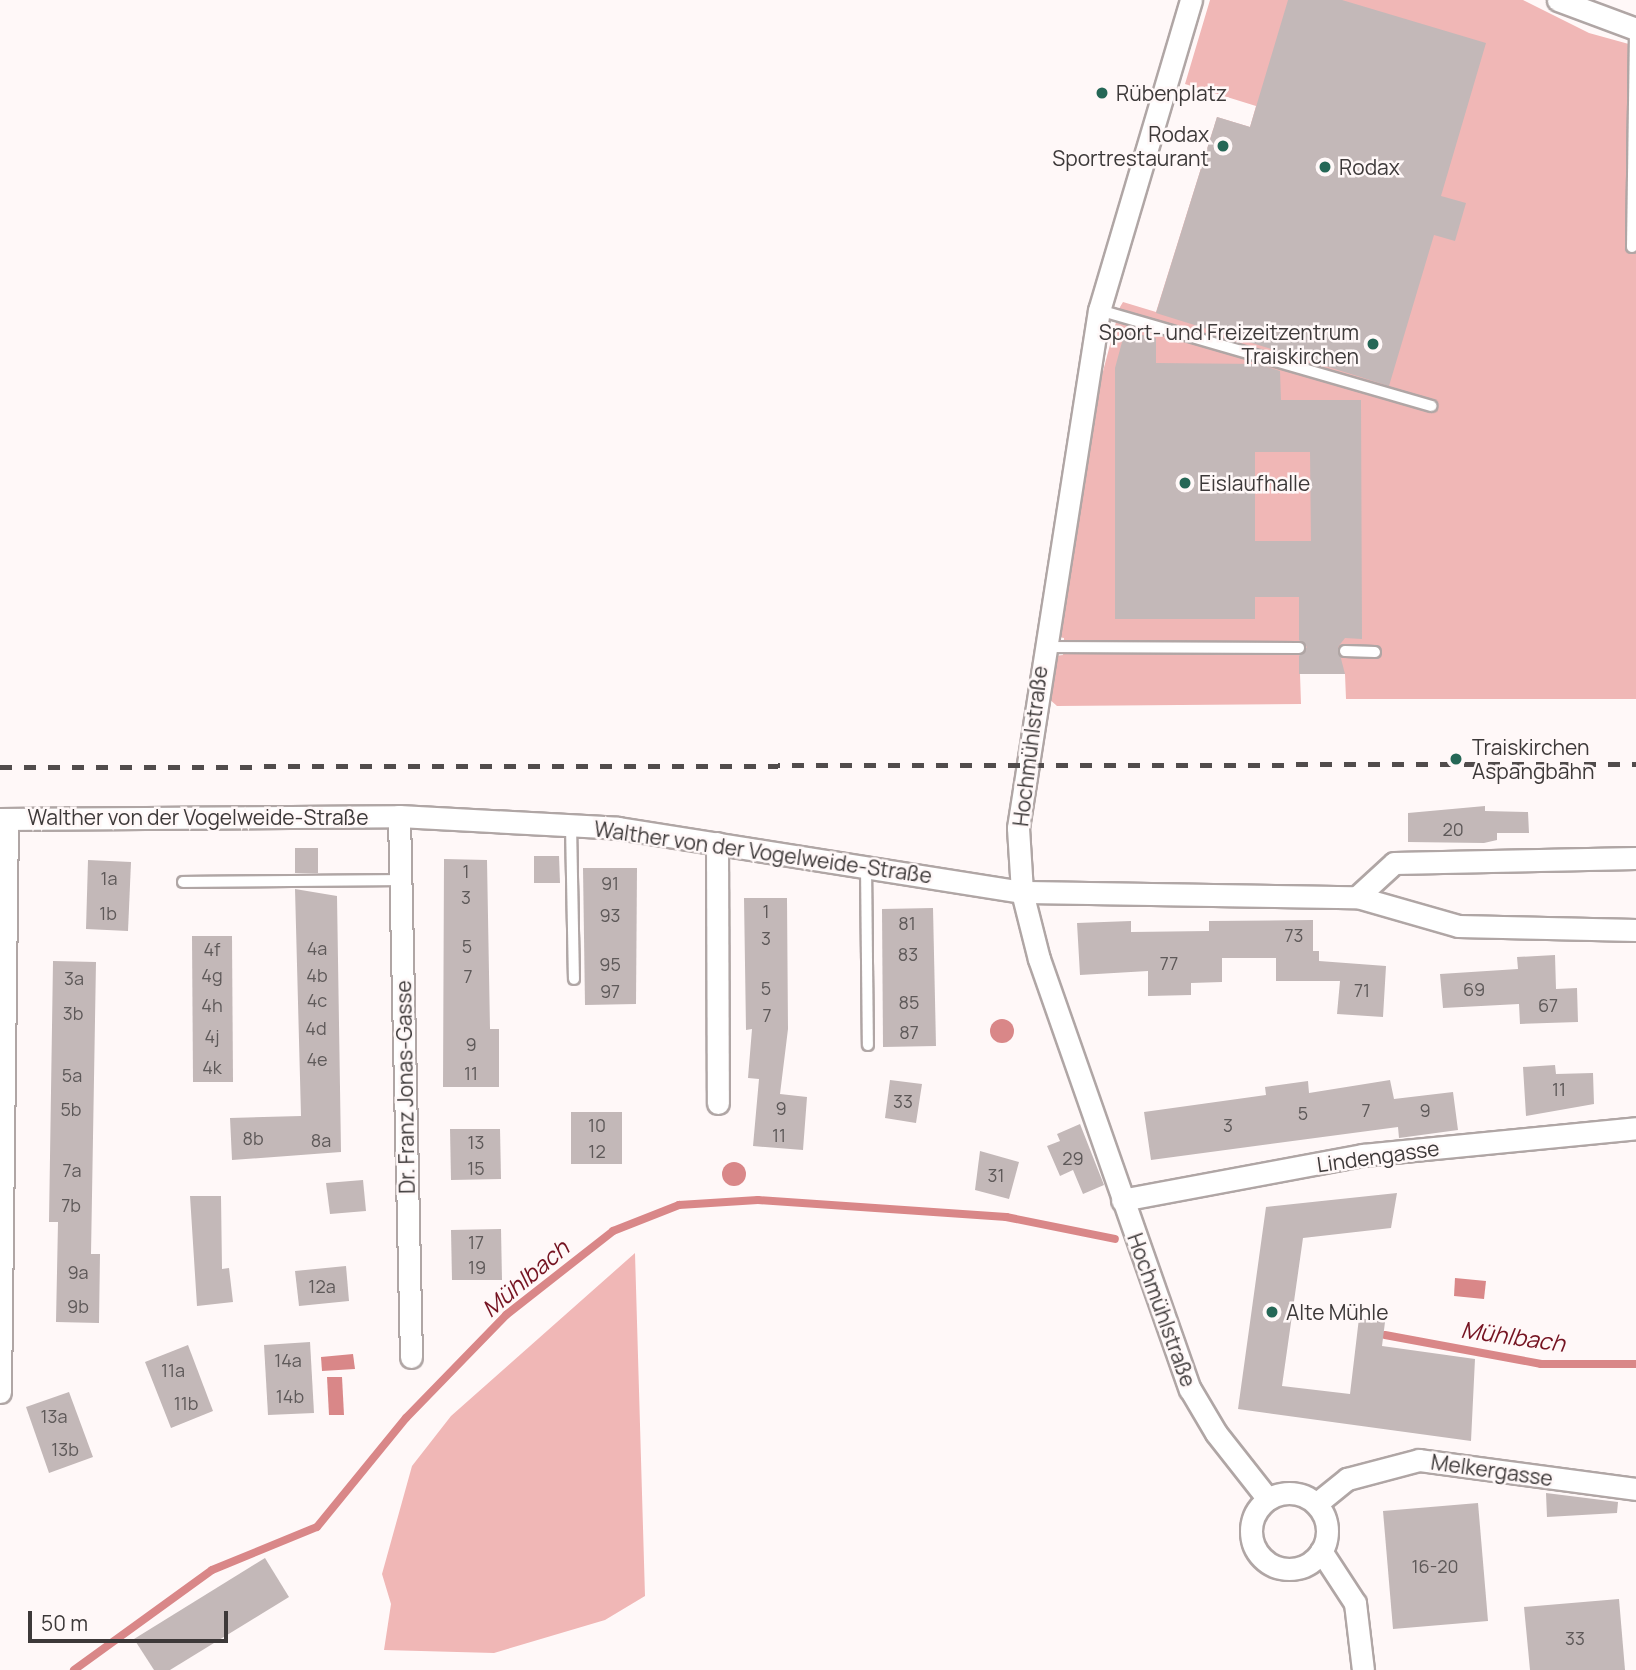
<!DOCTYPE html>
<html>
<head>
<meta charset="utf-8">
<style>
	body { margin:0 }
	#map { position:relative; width:1636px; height:1670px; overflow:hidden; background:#fff8f8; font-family:Manrope,sans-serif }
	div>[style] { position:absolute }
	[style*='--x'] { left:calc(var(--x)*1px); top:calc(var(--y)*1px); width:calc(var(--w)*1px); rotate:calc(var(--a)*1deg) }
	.green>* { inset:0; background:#f0b7b6 }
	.water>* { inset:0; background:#d98788 }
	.round { border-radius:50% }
	.stream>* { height:8px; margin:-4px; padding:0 4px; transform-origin:4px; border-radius:4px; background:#d98788 }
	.building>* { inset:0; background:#c3b8b8 }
	.roads { filter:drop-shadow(2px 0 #b0a6a5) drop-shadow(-2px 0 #b0a6a5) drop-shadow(0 2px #b0a6a5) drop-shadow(0 -2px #b0a6a5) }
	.service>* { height:10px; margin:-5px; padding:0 5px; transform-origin:5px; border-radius:5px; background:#fff }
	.minor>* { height:21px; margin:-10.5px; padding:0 10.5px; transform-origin:10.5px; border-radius:10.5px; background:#fff }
	.minor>.ring { margin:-10.5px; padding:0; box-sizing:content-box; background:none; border:21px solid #fff; border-radius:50% }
	.rail>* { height:5px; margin-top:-2.5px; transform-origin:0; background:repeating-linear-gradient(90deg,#514c4c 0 12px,transparent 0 24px) }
	.dots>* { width:19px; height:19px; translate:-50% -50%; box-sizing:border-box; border:4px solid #fff8f8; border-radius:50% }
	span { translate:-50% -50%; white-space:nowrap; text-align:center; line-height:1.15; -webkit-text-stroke:5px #fff8f8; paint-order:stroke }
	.number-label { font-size:18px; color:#5e5959 }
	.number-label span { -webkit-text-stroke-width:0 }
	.poi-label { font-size:21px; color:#3d3939 }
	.left { translate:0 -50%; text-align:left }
	.right { translate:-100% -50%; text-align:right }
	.street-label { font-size:21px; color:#3d3939 }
	.water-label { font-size:23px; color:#751321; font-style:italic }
	.scale { position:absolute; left:28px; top:1611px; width:200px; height:32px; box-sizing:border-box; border:4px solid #3d3939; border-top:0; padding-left:9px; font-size:21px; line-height:24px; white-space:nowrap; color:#3d3939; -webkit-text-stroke:5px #fff8f8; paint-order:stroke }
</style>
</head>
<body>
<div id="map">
	<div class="green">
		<div style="clip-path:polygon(1210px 0,1523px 0,1589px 33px,1636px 46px,1636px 699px,1346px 699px,1345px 674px,1300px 674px,1301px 704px,1057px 706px,1047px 697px,1053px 656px,1063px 655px,1064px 638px,1059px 637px,1102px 375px,1120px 307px,1123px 302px,1156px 312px,1217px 117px,1250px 127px,1256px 106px,1185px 84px)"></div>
		<div style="clip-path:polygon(635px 1253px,645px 1596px,605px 1620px,494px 1653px,384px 1650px,391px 1604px,382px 1574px,412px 1466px,451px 1416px)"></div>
	</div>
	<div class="water">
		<div class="round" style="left:990px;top:1019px;width:24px;height:24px"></div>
		<div class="round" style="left:722px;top:1162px;width:24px;height:24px"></div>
		<div style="clip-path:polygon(1455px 1278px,1486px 1281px,1484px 1299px,1454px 1296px)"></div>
		<div style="clip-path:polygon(353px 1354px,355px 1369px,322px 1371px,321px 1357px)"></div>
		<div style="clip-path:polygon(342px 1377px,344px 1415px,329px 1415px,327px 1377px)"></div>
	</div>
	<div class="stream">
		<div style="--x:1385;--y:1335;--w:159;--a:10.5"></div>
		<div style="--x:1541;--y:1364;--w:95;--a:0"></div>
		<div style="--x:74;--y:1670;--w:170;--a:-35.9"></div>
		<div style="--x:212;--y:1570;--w:113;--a:-22.3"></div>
		<div style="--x:317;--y:1527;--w:141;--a:-50.8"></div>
		<div style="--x:406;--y:1418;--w:144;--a:-45.8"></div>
		<div style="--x:506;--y:1315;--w:136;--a:-38.1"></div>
		<div style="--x:613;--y:1231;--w:71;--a:-21.5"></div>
		<div style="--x:679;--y:1205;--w:79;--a:-3.6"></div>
		<div style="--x:758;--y:1200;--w:249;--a:3.9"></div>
		<div style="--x:1006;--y:1217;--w:111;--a:11.4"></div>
	</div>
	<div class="building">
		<div style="clip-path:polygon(1288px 0,1342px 0,1486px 43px,1441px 196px,1466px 203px,1455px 241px,1434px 235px,1389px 386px,1156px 313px,1217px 117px,1250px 127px)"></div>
		<div style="clip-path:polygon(evenodd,1125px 331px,1156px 338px,1156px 363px,1259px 364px,1280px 371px,1281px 400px,1361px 400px,1362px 639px,1345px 638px,1338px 647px,1345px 674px,1299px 674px,1299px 656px,1307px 647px,1299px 640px,1299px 597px,1255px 597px,1255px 619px,1115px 619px,1115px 368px,1125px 331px,1255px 452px,1310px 452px,1311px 541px,1255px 541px,1255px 452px)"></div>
		<div style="clip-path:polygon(1485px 806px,1485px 811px,1528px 812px,1529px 833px,1497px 833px,1497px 840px,1484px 843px,1408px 842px,1408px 813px)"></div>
		<div style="clip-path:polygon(295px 848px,318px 848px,318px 873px,295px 873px)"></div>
		<div style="clip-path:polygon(534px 856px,559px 856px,560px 883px,534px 883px)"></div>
		<div style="clip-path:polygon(444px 859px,487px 860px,490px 1029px,499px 1029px,499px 1087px,443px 1087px)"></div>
		<div style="clip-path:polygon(88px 860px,131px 862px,128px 931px,86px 929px)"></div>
		<div style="clip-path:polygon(583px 868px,637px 868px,636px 1004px,585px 1005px)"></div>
		<div style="clip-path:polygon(295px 889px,337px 896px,341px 1152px,232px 1160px,230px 1118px,301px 1116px)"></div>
		<div style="clip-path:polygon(744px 898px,787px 898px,788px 1029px,780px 1094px,807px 1097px,803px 1150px,753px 1146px,759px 1079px,748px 1078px,752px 1029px,746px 1030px)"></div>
		<div style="clip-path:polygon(933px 908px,936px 1046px,883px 1047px,882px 909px)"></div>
		<div style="clip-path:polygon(1313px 920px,1313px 951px,1319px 951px,1319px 961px,1386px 966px,1383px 1017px,1337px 1014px,1340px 981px,1276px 981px,1276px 958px,1222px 958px,1222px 982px,1191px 983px,1191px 995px,1148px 996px,1148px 971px,1080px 975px,1077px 923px,1131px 921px,1131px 932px,1209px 931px,1209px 921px)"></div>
		<div style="clip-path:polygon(192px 936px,232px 936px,233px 1082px,193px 1082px)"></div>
		<div style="clip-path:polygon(1555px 955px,1556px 989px,1577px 988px,1578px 1022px,1520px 1024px,1519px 1004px,1443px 1008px,1440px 974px,1518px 969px,1517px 957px)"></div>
		<div style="clip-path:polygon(53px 961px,96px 962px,91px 1254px,100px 1254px,99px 1323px,56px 1322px,58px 1222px,49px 1222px)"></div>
		<div style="clip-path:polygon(1555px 1065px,1556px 1074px,1593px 1073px,1594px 1104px,1526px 1116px,1523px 1067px)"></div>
		<div style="clip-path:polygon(890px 1080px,922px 1084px,916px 1123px,885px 1118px)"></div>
		<div style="clip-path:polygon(1390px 1080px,1394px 1099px,1453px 1092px,1458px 1130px,1399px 1138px,1398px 1127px,1151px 1160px,1144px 1112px,1266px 1095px,1265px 1087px,1308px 1081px,1309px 1093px)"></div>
		<div style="clip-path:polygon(571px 1112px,622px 1112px,622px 1164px,571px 1164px)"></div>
		<div style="clip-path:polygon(1080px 1124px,1104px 1185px,1083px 1194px,1073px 1170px,1060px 1176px,1047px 1146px,1060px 1141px,1057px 1134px)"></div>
		<div style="clip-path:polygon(450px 1129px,500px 1129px,501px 1179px,451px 1180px)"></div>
		<div style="clip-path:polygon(980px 1151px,1019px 1162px,1009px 1199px,975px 1190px)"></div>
		<div style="clip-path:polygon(363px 1180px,366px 1211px,330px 1214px,326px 1183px)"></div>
		<div style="clip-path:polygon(1397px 1193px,1391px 1228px,1303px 1238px,1282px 1386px,1350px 1394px,1359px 1318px,1385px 1322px,1382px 1346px,1475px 1359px,1471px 1441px,1238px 1409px,1266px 1207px)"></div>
		<div style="clip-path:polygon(190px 1196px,221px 1196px,222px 1269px,229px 1268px,233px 1302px,197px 1306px)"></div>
		<div style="clip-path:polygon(501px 1229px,502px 1280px,452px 1280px,451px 1230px)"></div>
		<div style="clip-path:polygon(346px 1266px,349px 1301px,299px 1306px,295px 1271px)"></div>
		<div style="clip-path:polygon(310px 1342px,314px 1413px,268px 1415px,264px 1345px)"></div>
		<div style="clip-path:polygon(188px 1345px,213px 1411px,171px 1428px,145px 1362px)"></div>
		<div style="clip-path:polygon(69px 1392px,93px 1457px,49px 1473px,26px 1407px)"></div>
		<div style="clip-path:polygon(1546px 1493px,1618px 1502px,1617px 1513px,1547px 1517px)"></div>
		<div style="clip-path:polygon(1478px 1503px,1488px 1621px,1393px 1629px,1383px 1511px)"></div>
		<div style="clip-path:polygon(265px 1558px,289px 1597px,170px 1670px,154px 1670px,134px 1639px)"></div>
		<div style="clip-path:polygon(1619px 1599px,1625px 1670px,1530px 1670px,1524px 1607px)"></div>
	</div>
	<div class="roads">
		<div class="service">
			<div style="--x:1632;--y:247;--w:218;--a:-89.2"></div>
			<div style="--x:1099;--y:310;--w:346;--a:16.1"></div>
			<div style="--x:1043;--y:647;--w:256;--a:0.2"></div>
			<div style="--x:1345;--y:651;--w:30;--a:2"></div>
			<div style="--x:571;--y:825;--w:154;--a:88.9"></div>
			<div style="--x:866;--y:865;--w:180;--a:89.4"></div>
			<div style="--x:183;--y:882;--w:217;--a:-0.5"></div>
		</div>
		<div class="minor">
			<div style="--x:1191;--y:0;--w:323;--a:106.5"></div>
			<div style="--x:1099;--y:310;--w:524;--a:98.89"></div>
			<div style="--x:1018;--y:828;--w:64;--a:86.4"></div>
			<div style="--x:1022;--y:892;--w:69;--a:75.8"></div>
			<div style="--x:1039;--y:959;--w:456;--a:70.7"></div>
			<div style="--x:1190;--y:1389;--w:51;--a:59.4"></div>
			<div style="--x:1216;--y:1433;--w:84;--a:51.8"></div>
			<div style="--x:1558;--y:0;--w:83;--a:20.4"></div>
			<div style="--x:399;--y:816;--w:541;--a:88.73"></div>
			<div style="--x:0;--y:819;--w:399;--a:-0.4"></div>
			<div style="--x:399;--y:816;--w:219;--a:3.1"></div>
			<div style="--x:618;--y:828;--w:409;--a:9"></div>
			<div style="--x:1022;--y:892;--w:335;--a:0.9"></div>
			<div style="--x:1357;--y:897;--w:105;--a:16"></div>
			<div style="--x:1458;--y:926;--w:178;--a:1.3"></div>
			<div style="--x:717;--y:843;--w:260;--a:89.8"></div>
			<div style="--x:1357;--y:897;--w:50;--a:-42.6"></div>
			<div style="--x:1394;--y:863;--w:242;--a:-1.2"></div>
			<div style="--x:1122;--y:1200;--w:245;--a:-10.6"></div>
			<div style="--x:1363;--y:1155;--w:274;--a:-5.6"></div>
			<div style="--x:0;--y:1392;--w:573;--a:-89.3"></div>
			<div class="ring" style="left:1251px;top:1493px;width:55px;height:55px"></div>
			<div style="--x:1316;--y:1504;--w:40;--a:-39"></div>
			<div style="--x:1347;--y:1479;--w:74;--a:-14.8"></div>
			<div style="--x:1419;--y:1460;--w:219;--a:7.6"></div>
			<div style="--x:1321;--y:1551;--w:62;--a:56.8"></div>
			<div style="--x:1355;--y:1603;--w:67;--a:83.2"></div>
		</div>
	</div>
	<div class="rail">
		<div style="--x:0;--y:767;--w:1636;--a:-0.11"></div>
	</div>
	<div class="dots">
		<div style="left:1102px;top:93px;background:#256756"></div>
		<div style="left:1223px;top:146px;background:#256756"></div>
		<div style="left:1325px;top:167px;background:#256756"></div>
		<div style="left:1373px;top:344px;background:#256756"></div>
		<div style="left:1185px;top:483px;background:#256756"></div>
		<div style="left:1456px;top:759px;background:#256756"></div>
		<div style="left:1272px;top:1312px;background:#256756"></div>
	</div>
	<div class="number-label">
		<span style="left:1453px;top:829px">20</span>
		<span style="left:466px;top:871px">1</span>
		<span style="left:109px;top:878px">1a</span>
		<span style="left:610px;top:883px">91</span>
		<span style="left:466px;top:897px">3</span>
		<span style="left:766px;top:911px">1</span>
		<span style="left:108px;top:913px">1b</span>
		<span style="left:610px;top:915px">93</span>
		<span style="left:907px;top:923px">81</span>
		<span style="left:1294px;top:935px">73</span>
		<span style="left:766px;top:938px">3</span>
		<span style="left:467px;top:946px">5</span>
		<span style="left:317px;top:948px">4a</span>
		<span style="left:212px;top:949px">4f</span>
		<span style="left:908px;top:954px">83</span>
		<span style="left:1169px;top:963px">77</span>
		<span style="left:610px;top:964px">95</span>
		<span style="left:212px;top:975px">4g</span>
		<span style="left:317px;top:975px">4b</span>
		<span style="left:468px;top:976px">7</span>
		<span style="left:74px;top:978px">3a</span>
		<span style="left:766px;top:988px">5</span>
		<span style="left:1474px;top:989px">69</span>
		<span style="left:1362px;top:990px">71</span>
		<span style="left:610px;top:991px">97</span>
		<span style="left:317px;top:1000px">4c</span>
		<span style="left:909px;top:1002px">85</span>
		<span style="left:212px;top:1005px">4h</span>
		<span style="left:1548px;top:1005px">67</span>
		<span style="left:73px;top:1013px">3b</span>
		<span style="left:767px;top:1015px">7</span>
		<span style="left:316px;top:1028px">4d</span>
		<span style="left:909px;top:1032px">87</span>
		<span style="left:212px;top:1036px">4j</span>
		<span style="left:471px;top:1044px">9</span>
		<span style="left:317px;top:1059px">4e</span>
		<span style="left:212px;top:1067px">4k</span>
		<span style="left:471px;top:1073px">11</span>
		<span style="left:72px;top:1075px">5a</span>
		<span style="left:1559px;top:1089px">11</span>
		<span style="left:903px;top:1101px">33</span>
		<span style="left:781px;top:1108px">9</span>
		<span style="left:71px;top:1109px">5b</span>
		<span style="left:1366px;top:1110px">7</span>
		<span style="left:1425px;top:1110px">9</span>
		<span style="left:1303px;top:1113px">5</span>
		<span style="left:597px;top:1125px">10</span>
		<span style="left:1228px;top:1125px">3</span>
		<span style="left:779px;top:1135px">11</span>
		<span style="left:253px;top:1138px">8b</span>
		<span style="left:321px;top:1140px">8a</span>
		<span style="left:476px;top:1142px">13</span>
		<span style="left:597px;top:1151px">12</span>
		<span style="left:1073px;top:1158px">29</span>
		<span style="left:476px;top:1168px">15</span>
		<span style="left:72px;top:1170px">7a</span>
		<span style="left:996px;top:1175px">31</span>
		<span style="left:71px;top:1205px">7b</span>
		<span style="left:476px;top:1242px">17</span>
		<span style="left:477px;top:1267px">19</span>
		<span style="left:78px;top:1272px">9a</span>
		<span style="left:322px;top:1286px">12a</span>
		<span style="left:78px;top:1306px">9b</span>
		<span style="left:288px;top:1360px">14a</span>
		<span style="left:173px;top:1370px">11a</span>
		<span style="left:290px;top:1396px">14b</span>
		<span style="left:186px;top:1403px">11b</span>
		<span style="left:54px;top:1416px">13a</span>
		<span style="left:65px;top:1449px">13b</span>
		<span style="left:1435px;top:1566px">16-20</span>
		<span style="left:1575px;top:1638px">33</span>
	</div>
	<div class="poi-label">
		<span class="left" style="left:1116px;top:93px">Rübenplatz</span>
		<span class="right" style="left:1209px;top:146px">Rodax<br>Sportrestaurant</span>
		<span class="left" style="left:1339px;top:167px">Rodax</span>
		<span class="right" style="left:1359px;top:344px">Sport- und Freizeitzentrum<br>Traiskirchen</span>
		<span class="left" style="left:1199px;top:483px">Eislaufhalle</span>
		<span class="left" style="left:1472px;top:759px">Traiskirchen<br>Aspangbahn</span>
		<span class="left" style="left:1286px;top:1312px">Alte Mühle</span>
	</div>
	<div class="street-label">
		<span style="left:1030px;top:746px;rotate:-83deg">Hochmühlstraße</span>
		<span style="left:198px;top:817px">Walther von der Vogelweide-Straße</span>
		<span style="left:763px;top:852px;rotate:8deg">Walther von der Vogelweide-Straße</span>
		<span style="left:405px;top:1087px;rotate:-91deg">Dr. Franz Jonas-Gasse</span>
		<span style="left:1378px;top:1156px;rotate:-8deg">Lindengasse</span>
		<span style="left:1162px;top:1310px;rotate:70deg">Hochmühlstraße</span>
		<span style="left:1492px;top:1470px;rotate:8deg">Melkergasse</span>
	</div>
	<div class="water-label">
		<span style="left:525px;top:1278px;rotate:-40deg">Mühlbach</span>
		<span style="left:1513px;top:1336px;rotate:8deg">Mühlbach</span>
	</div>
	<div class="scale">50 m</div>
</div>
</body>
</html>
